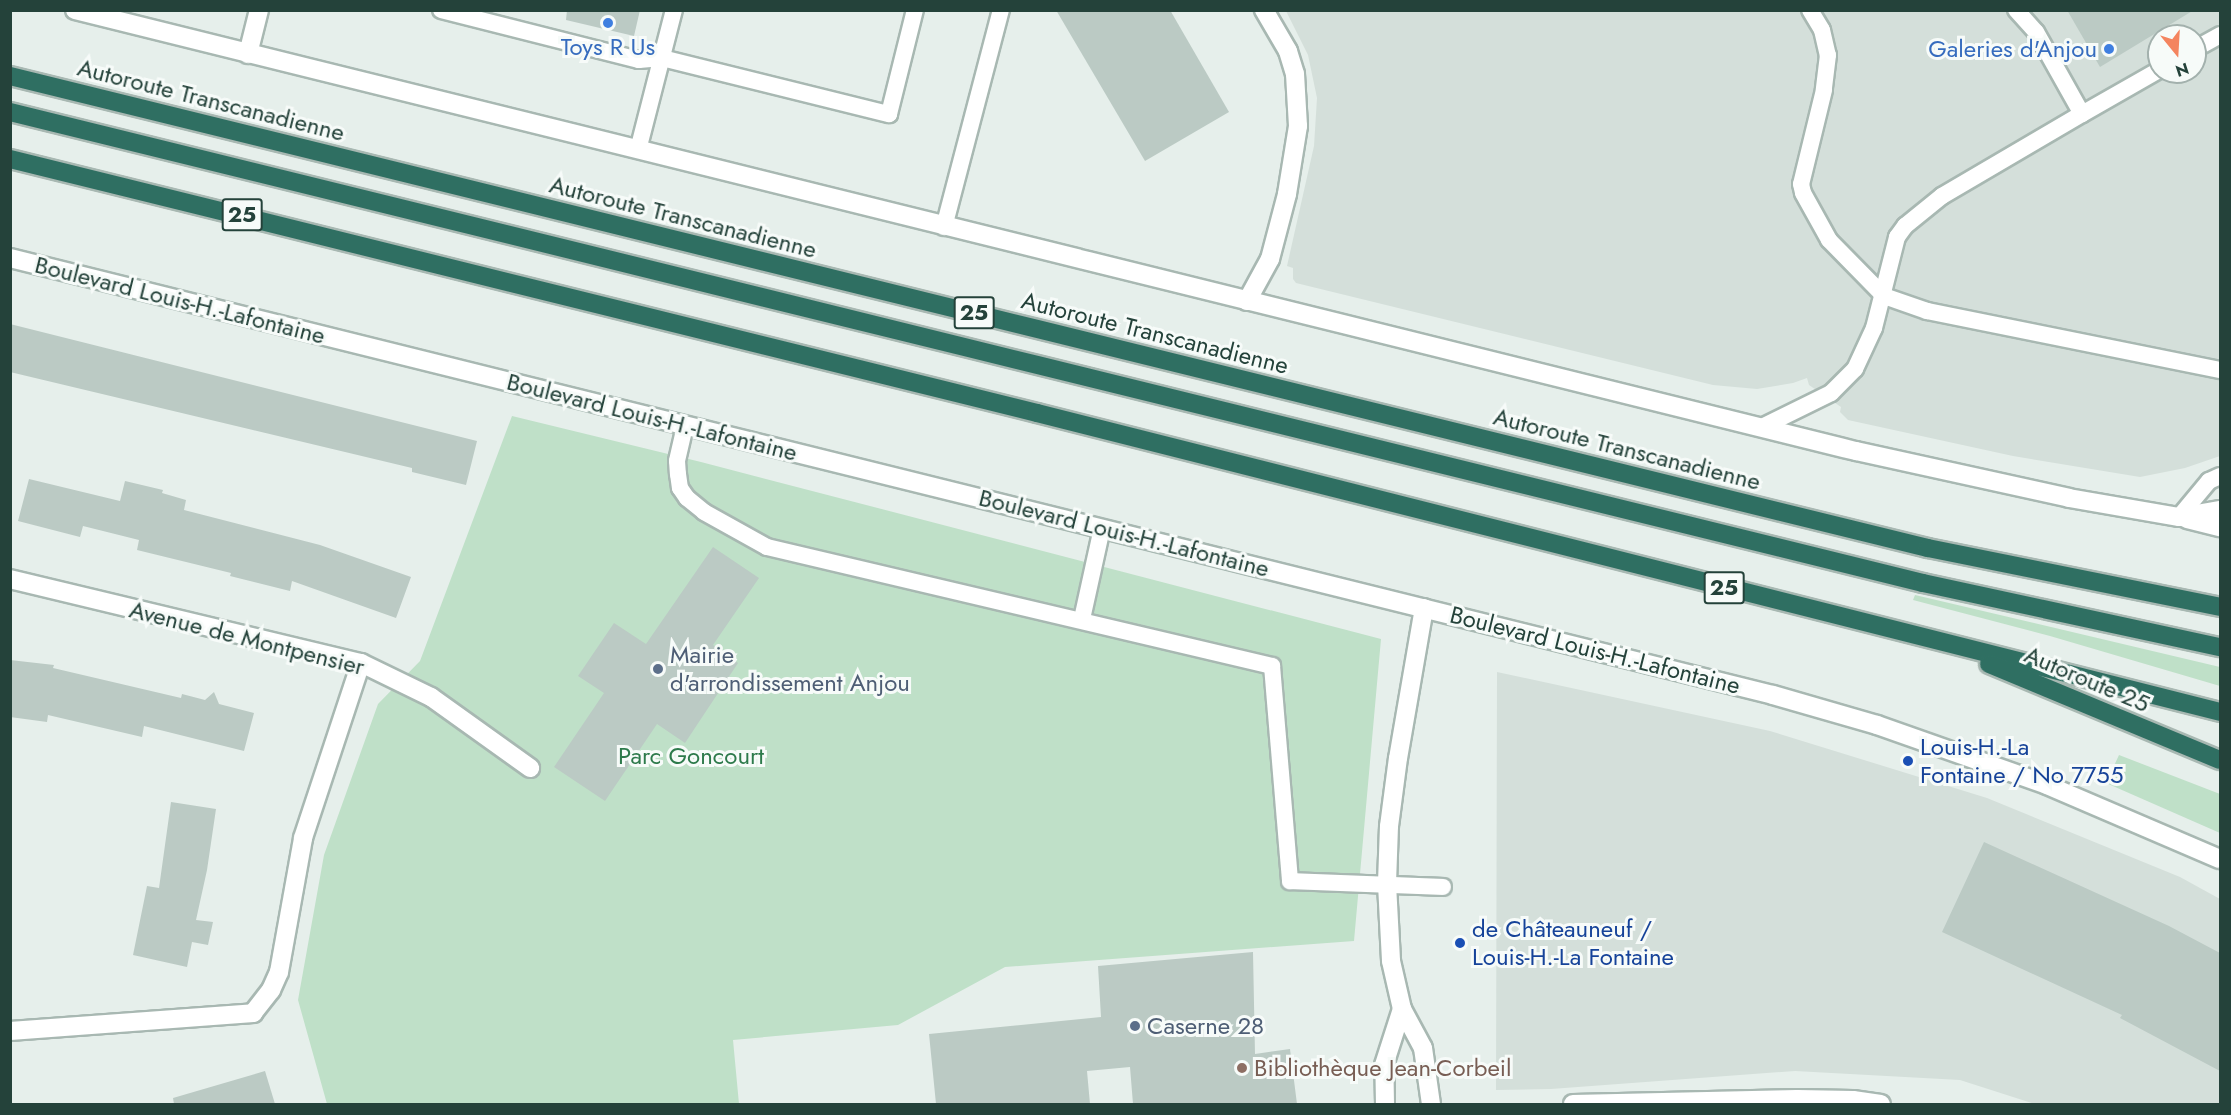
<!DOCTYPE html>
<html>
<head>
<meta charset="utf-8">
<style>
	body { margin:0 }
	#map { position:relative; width:2231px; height:1115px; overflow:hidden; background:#e6efeb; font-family:Jost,sans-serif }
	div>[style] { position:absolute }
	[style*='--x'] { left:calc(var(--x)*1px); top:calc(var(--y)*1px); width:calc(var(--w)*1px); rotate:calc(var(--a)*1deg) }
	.built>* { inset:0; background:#d4dfda }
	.green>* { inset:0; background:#bfe0c8 }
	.building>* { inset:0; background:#bbcac4 }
	.roads { filter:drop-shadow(2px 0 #a8b8b2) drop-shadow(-2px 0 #a8b8b2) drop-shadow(0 2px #a8b8b2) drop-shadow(0 -2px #a8b8b2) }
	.service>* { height:16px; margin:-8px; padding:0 8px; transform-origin:8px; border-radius:8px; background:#fff }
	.minor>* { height:18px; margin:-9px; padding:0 9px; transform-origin:9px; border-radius:9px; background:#fff }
	.tertiary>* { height:18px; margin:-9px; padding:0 9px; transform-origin:9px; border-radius:9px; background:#fff }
	.secondary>* { height:18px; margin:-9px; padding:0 9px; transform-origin:9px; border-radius:9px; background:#fff }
	.motorway>* { height:18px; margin:-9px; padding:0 9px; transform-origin:9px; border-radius:9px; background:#2f6f62 }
	.dots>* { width:16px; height:16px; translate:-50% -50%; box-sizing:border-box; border:3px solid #f7fbf9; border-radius:50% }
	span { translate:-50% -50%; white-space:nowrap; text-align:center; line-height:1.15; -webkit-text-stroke:6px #f7fbf9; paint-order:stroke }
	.shield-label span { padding:2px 4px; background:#f7fbf9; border:2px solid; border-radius:4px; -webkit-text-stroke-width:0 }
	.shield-label { font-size:22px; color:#24423a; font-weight:700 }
	.shop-label { font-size:24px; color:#366cbe }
	.right { translate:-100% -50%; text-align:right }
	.street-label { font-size:24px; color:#24423a }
	.service-label { font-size:24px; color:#4e5e75 }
	.left { translate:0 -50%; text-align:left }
	.transit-label { font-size:24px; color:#164399 }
	.park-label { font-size:24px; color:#2d7a4b }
	.education-label { font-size:24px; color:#785e54 }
	.frame { position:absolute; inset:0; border:12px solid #24423a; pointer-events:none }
	.north { position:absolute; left:2147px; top:24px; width:60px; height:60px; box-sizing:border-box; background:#f7fbf9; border:2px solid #a3b1ad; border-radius:50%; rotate:162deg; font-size:16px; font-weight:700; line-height:24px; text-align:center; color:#24423a }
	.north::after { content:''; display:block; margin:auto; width:21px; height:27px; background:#f4845f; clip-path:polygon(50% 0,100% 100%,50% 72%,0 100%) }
</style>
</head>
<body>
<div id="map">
	<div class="built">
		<div style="clip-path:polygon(evenodd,1286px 11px,2220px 11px,2220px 456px,2185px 468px,2140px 477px,2013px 456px,1848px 420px,1840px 412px,1841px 407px,1809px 385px,1807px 378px,1793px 383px,1757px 389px,1713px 385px,1296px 283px,1293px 279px,1293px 268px,1287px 266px,1314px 146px,1317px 98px,1308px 55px,1286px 11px,2159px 36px,2195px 36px,2195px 72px,2159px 72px,2159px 36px)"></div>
		<div style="clip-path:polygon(1497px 672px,1770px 731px,1987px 798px,2180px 877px,2220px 899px,2220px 1104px,2035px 1104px,1960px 1080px,1795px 1071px,1551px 1089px,1496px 1090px)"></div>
	</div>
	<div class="green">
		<div style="clip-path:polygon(512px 416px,701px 462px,1381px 639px,1354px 941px,1005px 967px,898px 1025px,733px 1040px,739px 1104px,327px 1104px,298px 1000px,324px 855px,378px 704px,420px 661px)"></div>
		<div style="clip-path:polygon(1915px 595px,2220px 667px,2220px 686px,2050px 636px,1913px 600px)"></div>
		<div style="clip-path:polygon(2119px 755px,2220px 794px,2220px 833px,2106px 783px)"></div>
	</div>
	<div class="building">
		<div style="clip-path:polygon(567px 10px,640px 10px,634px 36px,566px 20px)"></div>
		<div style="clip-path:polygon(1056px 10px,1170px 10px,1229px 112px,1145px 161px)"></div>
		<div style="clip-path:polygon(2067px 10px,2194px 10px,2100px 67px)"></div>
		<div style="clip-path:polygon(10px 324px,477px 441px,466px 485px,412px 472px,412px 468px,10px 372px)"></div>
		<div style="clip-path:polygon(29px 479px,120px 501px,125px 481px,163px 490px,162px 493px,186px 500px,184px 510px,320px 545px,411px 577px,396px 618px,292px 581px,290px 591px,230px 576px,231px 573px,137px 550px,139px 540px,83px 526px,80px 537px,18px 521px)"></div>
		<div style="clip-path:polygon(713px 547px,759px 578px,713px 645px,738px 663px,685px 743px,657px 724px,605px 801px,554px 767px,604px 693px,578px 676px,614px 623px,646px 644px)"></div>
		<div style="clip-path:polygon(10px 660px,54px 665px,53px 668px,181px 698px,182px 694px,205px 700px,214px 692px,219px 704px,254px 713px,244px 751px,144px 726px,142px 737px,48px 715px,47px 722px,10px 717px)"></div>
		<div style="clip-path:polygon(171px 802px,216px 809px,207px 870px,196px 920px,213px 922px,208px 945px,192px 942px,187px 967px,133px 955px,147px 886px,159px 888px)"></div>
		<div style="clip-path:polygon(1984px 842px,2169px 926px,2220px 953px,2220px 1071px,2120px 1018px,2122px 1015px,1942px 932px)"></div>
		<div style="clip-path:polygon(1253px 952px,1255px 1054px,1290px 1049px,1297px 1104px,1133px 1104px,1130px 1067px,1087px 1071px,1090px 1104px,936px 1104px,929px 1034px,1101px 1017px,1098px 966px)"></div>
		<div style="clip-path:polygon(265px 1071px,275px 1104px,174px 1104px,173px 1098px)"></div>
	</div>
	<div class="roads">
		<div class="service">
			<div style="--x:441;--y:10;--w:204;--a:14.2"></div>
			<div style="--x:639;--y:60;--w:23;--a:-5"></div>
			<div style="--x:662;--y:58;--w:234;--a:13.9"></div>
			<div style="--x:889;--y:114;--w:107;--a:-76"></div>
			<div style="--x:1810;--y:10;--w:23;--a:59"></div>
			<div style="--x:1822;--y:30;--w:26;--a:77"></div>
			<div style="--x:1828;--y:55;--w:35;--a:97"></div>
			<div style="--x:1824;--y:90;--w:97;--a:103.7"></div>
			<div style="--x:1801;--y:184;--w:9;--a:77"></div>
			<div style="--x:1803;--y:193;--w:54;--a:61"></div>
			<div style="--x:1829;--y:240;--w:78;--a:45.5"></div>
			<div style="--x:1884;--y:296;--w:46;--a:19.2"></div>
			<div style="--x:1927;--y:311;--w:299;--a:11.4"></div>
			<div style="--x:2195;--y:49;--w:29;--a:-29"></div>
			<div style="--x:2082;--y:114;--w:89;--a:-29.7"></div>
			<div style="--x:638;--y:150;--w:145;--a:-75.6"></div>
			<div style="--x:944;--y:227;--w:224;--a:-75.3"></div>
			<div style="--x:685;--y:426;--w:36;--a:103"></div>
			<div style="--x:677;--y:461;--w:13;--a:86"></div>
			<div style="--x:678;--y:474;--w:14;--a:82"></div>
			<div style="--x:680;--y:488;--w:12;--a:55"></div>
			<div style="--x:687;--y:498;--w:22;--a:39"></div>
			<div style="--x:704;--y:512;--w:72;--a:29.1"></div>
			<div style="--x:767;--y:547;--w:519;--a:13.26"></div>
			<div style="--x:1272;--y:666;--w:216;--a:85.2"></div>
			<div style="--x:1290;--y:881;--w:153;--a:2.2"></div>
			<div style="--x:1762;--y:427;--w:77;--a:-26.2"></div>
			<div style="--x:1831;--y:393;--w:34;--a:-45"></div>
			<div style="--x:1855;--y:369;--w:45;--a:-65.1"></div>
			<div style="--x:1874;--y:328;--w:94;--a:-75.8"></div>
			<div style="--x:1897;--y:237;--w:14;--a:-54"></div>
			<div style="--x:1905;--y:226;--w:48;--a:-39"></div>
			<div style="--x:1942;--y:196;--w:162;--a:-30.4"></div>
			<div style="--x:2082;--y:114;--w:94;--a:-119.3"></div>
			<div style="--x:2036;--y:32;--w:30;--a:-132"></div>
			<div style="--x:2179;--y:517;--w:47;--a:-50.2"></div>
			<div style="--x:2209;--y:481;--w:12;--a:-24"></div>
			<div style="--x:1082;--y:619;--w:93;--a:-77.6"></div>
		</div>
		<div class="minor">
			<div style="--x:248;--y:54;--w:45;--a:-76"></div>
			<div style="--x:1247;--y:301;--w:48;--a:-61.3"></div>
			<div style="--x:1270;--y:259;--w:67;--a:-75.3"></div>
			<div style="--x:1287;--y:194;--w:69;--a:-80.8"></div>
			<div style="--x:1298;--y:126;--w:52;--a:-93.3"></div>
			<div style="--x:1295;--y:74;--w:24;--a:-107"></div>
			<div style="--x:1288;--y:51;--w:48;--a:-120.3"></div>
			<div style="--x:10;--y:579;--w:361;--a:13.5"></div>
			<div style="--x:361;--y:663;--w:78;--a:25.9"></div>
			<div style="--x:431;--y:697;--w:122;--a:35.6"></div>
			<div style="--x:10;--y:1031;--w:244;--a:-4.2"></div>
			<div style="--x:253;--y:1013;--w:29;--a:-52"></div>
			<div style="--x:271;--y:990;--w:20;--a:-66"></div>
			<div style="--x:279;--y:972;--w:136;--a:-79.8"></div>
			<div style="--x:303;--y:838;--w:184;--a:-71.7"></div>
			<div style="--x:1573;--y:1104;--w:224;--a:-1.3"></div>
			<div style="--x:1797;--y:1099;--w:56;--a:1"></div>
			<div style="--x:1853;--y:1100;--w:28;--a:8"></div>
		</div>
		<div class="tertiary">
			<div style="--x:1424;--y:608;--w:152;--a:99.8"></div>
			<div style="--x:1398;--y:758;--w:69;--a:97.5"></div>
			<div style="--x:1389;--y:826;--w:58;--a:92"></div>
			<div style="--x:1387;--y:884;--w:77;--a:87"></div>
			<div style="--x:1391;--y:961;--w:49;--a:77.1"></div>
			<div style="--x:1402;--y:1009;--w:44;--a:61.7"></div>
			<div style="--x:1423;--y:1048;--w:57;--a:81.9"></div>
			<div style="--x:1385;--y:1104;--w:39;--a:-91"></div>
			<div style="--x:1384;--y:1065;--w:59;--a:-72.2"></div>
		</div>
		<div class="secondary">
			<div style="--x:75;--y:10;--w:1835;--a:13.91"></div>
			<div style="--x:1856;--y:451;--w:218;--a:12.4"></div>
			<div style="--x:2069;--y:498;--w:112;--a:9.8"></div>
			<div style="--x:2179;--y:517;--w:42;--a:-9.7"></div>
			<div style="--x:10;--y:258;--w:1816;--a:13.92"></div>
			<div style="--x:1773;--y:695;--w:108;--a:16.1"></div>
			<div style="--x:1877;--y:725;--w:180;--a:19.4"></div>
			<div style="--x:2047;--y:785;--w:188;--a:23.2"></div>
			<div style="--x:2187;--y:519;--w:34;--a:14"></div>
		</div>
		<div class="motorway">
			<div style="--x:10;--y:76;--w:1975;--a:13.83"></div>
			<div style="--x:1928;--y:548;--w:298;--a:11.4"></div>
			<div style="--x:10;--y:112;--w:1970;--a:13.83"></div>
			<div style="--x:1923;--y:583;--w:304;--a:12.2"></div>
			<div style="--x:10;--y:159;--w:1058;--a:13.89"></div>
			<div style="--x:1037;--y:413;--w:1220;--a:14.18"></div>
			<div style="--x:1989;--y:664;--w:250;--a:22.6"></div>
		</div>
	</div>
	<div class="dots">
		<div style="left:608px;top:23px;background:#3f7fe0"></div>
		<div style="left:2109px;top:49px;background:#3f7fe0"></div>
		<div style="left:658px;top:669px;background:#5c6f8a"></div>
		<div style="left:1908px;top:761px;background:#1a4fb4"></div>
		<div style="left:1460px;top:943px;background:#1a4fb4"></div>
		<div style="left:1135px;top:1026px;background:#5c6f8a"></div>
		<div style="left:1242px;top:1068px;background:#8d6e63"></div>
	</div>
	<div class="shield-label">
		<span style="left:242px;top:215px">25</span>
		<span style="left:974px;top:313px">25</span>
		<span style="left:1724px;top:588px">25</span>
	</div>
	<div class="shop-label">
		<span style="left:608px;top:47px">Toys R Us</span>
		<span class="right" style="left:2097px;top:49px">Galeries d'Anjou</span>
	</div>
	<div class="street-label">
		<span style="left:211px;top:100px;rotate:14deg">Autoroute Transcanadienne</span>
		<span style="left:683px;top:217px;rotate:14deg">Autoroute Transcanadienne</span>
		<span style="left:180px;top:300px;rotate:14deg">Boulevard Louis-H.-Lafontaine</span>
		<span style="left:1155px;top:333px;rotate:14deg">Autoroute Transcanadienne</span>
		<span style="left:652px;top:417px;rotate:14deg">Boulevard Louis-H.-Lafontaine</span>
		<span style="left:1627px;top:449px;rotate:14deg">Autoroute Transcanadienne</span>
		<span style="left:1124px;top:533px;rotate:14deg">Boulevard Louis-H.-Lafontaine</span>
		<span style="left:247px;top:638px;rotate:14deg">Avenue de Montpensier</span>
		<span style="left:1595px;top:650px;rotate:14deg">Boulevard Louis-H.-Lafontaine</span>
		<span style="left:2087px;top:679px;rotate:23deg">Autoroute 25</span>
	</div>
	<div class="service-label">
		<span class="left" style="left:670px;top:669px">Mairie<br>d'arrondissement Anjou</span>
		<span class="left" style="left:1147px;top:1026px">Caserne 28</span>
	</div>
	<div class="transit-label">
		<span class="left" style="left:1920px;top:761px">Louis-H.-La<br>Fontaine / No 7755</span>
		<span class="left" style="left:1472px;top:943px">de Châteauneuf /<br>Louis-H.-La Fontaine</span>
	</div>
	<div class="park-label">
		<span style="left:691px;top:756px">Parc Goncourt</span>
	</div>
	<div class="education-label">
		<span class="left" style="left:1254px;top:1068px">Bibliothèque Jean-Corbeil</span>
	</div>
	<div class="frame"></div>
	<div class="north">N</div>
</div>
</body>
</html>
